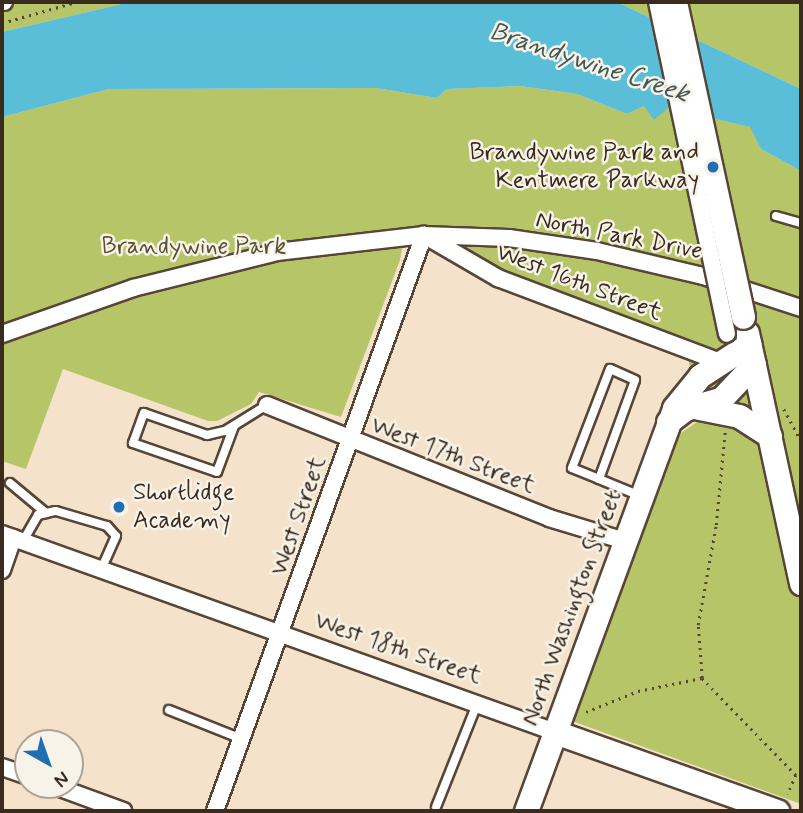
<!DOCTYPE html>
<html>
<head>
<meta charset="utf-8">
<style>
	body { margin:0 }
	#map { position:relative; width:803px; height:813px; overflow:hidden; background:#f4e3ca; font-family:Mynerve,sans-serif }
	div>[style] { position:absolute }
	[style*='--x'] { left:calc(var(--x)*1px); top:calc(var(--y)*1px); width:calc(var(--w)*1px); rotate:calc(var(--a)*1deg) }
	.green>* { inset:0; background:#b5c567 }
	.water>* { inset:0; background:#5abed8 }
	.path>* { height:2.5px; margin-top:-1.25px; transform-origin:0; background:repeating-linear-gradient(90deg,#574638 0 2px,transparent 0 7px) }
	.roads { filter:drop-shadow(2px 0 #574638) drop-shadow(-2px 0 #574638) drop-shadow(0 2px #574638) drop-shadow(0 -2px #574638) }
	.lane>* { height:8px; margin:-4px; padding:0 4px; transform-origin:4px; border-radius:4px; background:#fff }
	.street>* { height:16px; margin:-8px; padding:0 8px; transform-origin:8px; border-radius:8px; background:#fff }
	.secondary>* { height:23px; margin:-11.5px; padding:0 11.5px; transform-origin:11.5px; border-radius:11.5px; background:#fff }
	.bridges { filter:drop-shadow(2px 0 #574638) drop-shadow(-2px 0 #574638) drop-shadow(0 2px #574638) drop-shadow(0 -2px #574638) }
	.street-bridge>* { height:16px; margin:-8px; padding:0 8px; transform-origin:8px; border-radius:8px; background:#fff }
	.secondary-bridge>* { height:23px; margin:-11.5px; padding:0 11.5px; transform-origin:11.5px; border-radius:11.5px; background:#fff }
	.dots>* { width:19px; height:19px; translate:-50% -50%; box-sizing:border-box; border:4px solid #f7f3e8; border-radius:50% }
	span { translate:-50% -50%; white-space:nowrap; text-align:center; line-height:1.15; -webkit-text-stroke:5px #f7f3e8; paint-order:stroke }
	.poi-label { font-size:24px; color:#3b2a1e }
	.right { translate:-100% -50%; text-align:right }
	.left { translate:0 -50%; text-align:left }
	.street-label { font-size:24px; color:#3b2a1e }
	.park-label { font-size:24px; color:#5a5130 }
	.water-label { font-size:26px; color:#445656; font-style:italic }
	.frame { position:absolute; inset:0; border:4px solid #3b2a1e; pointer-events:none }
	.north { position:absolute; left:14px; top:729px; width:70px; height:70px; box-sizing:border-box; background:#f7f3e8; border:2px solid #aca397; border-radius:50%; rotate:140deg; font-size:19px; font-weight:700; line-height:28px; text-align:center; color:#3b2a1e }
	.north::after { content:''; display:block; margin:auto; width:24px; height:32px; background:#1f6fb2; clip-path:polygon(50% 0,100% 100%,50% 72%,0 100%) }
</style>
</head>
<body>
<div id="map">
	<div class="green">
		<div style="clip-path:polygon(2px 2px,130px 2px,2px 32px)"></div>
		<div style="clip-path:polygon(617px 2px,801px 2px,801px 89px)"></div>
		<div style="clip-path:polygon(520px 86px,577px 94px,627px 114px,644px 106px,668px 108px,751px 127px,761px 149px,801px 171px,801px 804px,572px 721px,675px 437px,697px 422px,686px 340px,486px 265px,451px 246px,447px 226px,406px 227px,400px 260px,341px 417px,259px 392px,251px 404px,217px 421px,208px 421px,63px 369px,26px 469px,2px 461px,2px 117px,109px 89px,376px 88px,437px 98px,447px 89px)"></div>
	</div>
	<div class="water">
		<div style="clip-path:polygon(130px 2px,617px 2px,801px 89px,801px 171px,761px 149px,750px 127px,668px 108px,654px 120px,644px 106px,627px 114px,577px 94px,520px 86px,447px 89px,437px 98px,376px 88px,109px 89px,2px 117px,2px 32px)"></div>
	</div>
	<div class="path">
		<div style="--x:2;--y:23;--w:77;--a:-15.8"></div>
		<div style="--x:784;--y:409;--w:36;--a:62"></div>
		<div style="--x:702;--y:678;--w:53;--a:-94.3"></div>
		<div style="--x:698;--y:625;--w:102;--a:-79.8"></div>
		<div style="--x:716;--y:525;--w:93;--a:-84.5"></div>
		<div style="--x:586;--y:712;--w:56;--a:-22"></div>
		<div style="--x:638;--y:691;--w:65;--a:-11.5"></div>
		<div style="--x:702;--y:678;--w:135;--a:45.9"></div>
		<div style="--x:796;--y:775;--w:21;--a:113"></div>
	</div>
	<div class="roads">
		<div class="lane">
			<div style="--x:776;--y:216;--w:26;--a:16"></div>
			<div style="--x:234;--y:426;--w:49;--a:110.3"></div>
			<div style="--x:217;--y:472;--w:89;--a:-161"></div>
			<div style="--x:133;--y:443;--w:32;--a:-70"></div>
			<div style="--x:144;--y:413;--w:67;--a:19.2"></div>
			<div style="--x:207;--y:435;--w:18;--a:-13"></div>
			<div style="--x:225;--y:431;--w:49;--a:-31.8"></div>
			<div style="--x:599;--y:479;--w:105;--a:-70"></div>
			<div style="--x:635;--y:380;--w:27;--a:-156"></div>
			<div style="--x:610;--y:369;--w:106;--a:111"></div>
			<div style="--x:572;--y:468;--w:29;--a:22"></div>
			<div style="--x:599;--y:479;--w:42;--a:22.3"></div>
			<div style="--x:10;--y:483;--w:47;--a:39.8"></div>
			<div style="--x:23;--y:541;--w:30;--a:-60"></div>
			<div style="--x:38;--y:515;--w:18;--a:-13"></div>
			<div style="--x:56;--y:511;--w:53;--a:16.4"></div>
			<div style="--x:107;--y:526;--w:13;--a:48"></div>
			<div style="--x:116;--y:536;--w:36;--a:114"></div>
			<div style="--x:169;--y:710;--w:79;--a:21.7"></div>
			<div style="--x:436;--y:807;--w:111;--a:-68.3"></div>
		</div>
		<div class="street">
			<div style="--x:2;--y:2;--w:2;--a:0"></div>
			<div style="--x:424;--y:235;--w:86;--a:30.2"></div>
			<div style="--x:498;--y:278;--w:241;--a:20.7"></div>
			<div style="--x:2;--y:334;--w:139;--a:-19.3"></div>
			<div style="--x:133;--y:288;--w:148;--a:-14"></div>
			<div style="--x:277;--y:252;--w:148;--a:-6.6"></div>
			<div style="--x:424;--y:235;--w:85;--a:2"></div>
			<div style="--x:509;--y:238;--w:89;--a:8.4"></div>
			<div style="--x:597;--y:251;--w:109;--a:13.3"></div>
			<div style="--x:703;--y:276;--w:103;--a:18.1"></div>
			<div style="--x:267;--y:405;--w:304;--a:21.8"></div>
			<div style="--x:549;--y:518;--w:79;--a:16.8"></div>
			<div style="--x:2;--y:534;--w:587;--a:19.7"></div>
			<div style="--x:2;--y:570;--w:34;--a:-71"></div>
			<div style="--x:2;--y:767;--w:28;--a:19"></div>
			<div style="--x:52;--y:785;--w:76;--a:20.1"></div>
			<div style="--x:215;--y:811;--w:613;--a:-70.06"></div>
		</div>
		<div class="secondary">
			<div style="--x:747;--y:333;--w:256;--a:77.8"></div>
			<div style="--x:699;--y:408;--w:41;--a:11.3"></div>
			<div style="--x:739;--y:416;--w:37;--a:33"></div>
			<div style="--x:668;--y:422;--w:21;--a:-37"></div>
			<div style="--x:685;--y:409;--w:37;--a:-16"></div>
			<div style="--x:721;--y:399;--w:48;--a:-46.7"></div>
			<div style="--x:555;--y:732;--w:236;--a:19.6"></div>
			<div style="--x:526;--y:811;--w:429;--a:-69.8"></div>
			<div style="--x:674;--y:408;--w:41;--a:-50.9"></div>
			<div style="--x:700;--y:376;--w:59;--a:-33.1"></div>
		</div>
	</div>
	<div class="bridges">
		<div class="street-bridge">
			<div style="--x:657;--y:2;--w:339;--a:78.1"></div>
		</div>
		<div class="secondary-bridge">
			<div style="--x:675;--y:2;--w:322;--a:77.8"></div>
		</div>
	</div>
	<div class="dots">
		<div style="left:713px;top:167px;background:#1f6fb2"></div>
		<div style="left:119px;top:507px;background:#1f6fb2"></div>
	</div>
	<div class="poi-label">
		<span class="right" style="left:699px;top:167px">Brandywine Park and<br>Kentmere Parkway</span>
		<span class="left" style="left:133px;top:507px">Shortlidge<br>Academy</span>
	</div>
	<div class="street-label">
		<span style="left:619px;top:236px;rotate:11deg">North Park Drive</span>
		<span style="left:579px;top:283px;rotate:21deg">West 16th Street</span>
		<span style="left:453px;top:456px;rotate:21deg">West 17th Street</span>
		<span style="left:299px;top:516px;rotate:-71deg">West Street</span>
		<span style="left:572px;top:608px;rotate:-70deg">North Washington Street</span>
		<span style="left:398px;top:649px;rotate:19deg">West 18th Street</span>
	</div>
	<div class="park-label">
		<span style="left:194px;top:247px">Brandywine Park</span>
	</div>
	<div class="water-label">
		<span style="left:589px;top:64px;rotate:18deg">Brandywine Creek</span>
	</div>
	<div class="frame"></div>
	<div class="north">N</div>
</div>
</body>
</html>
